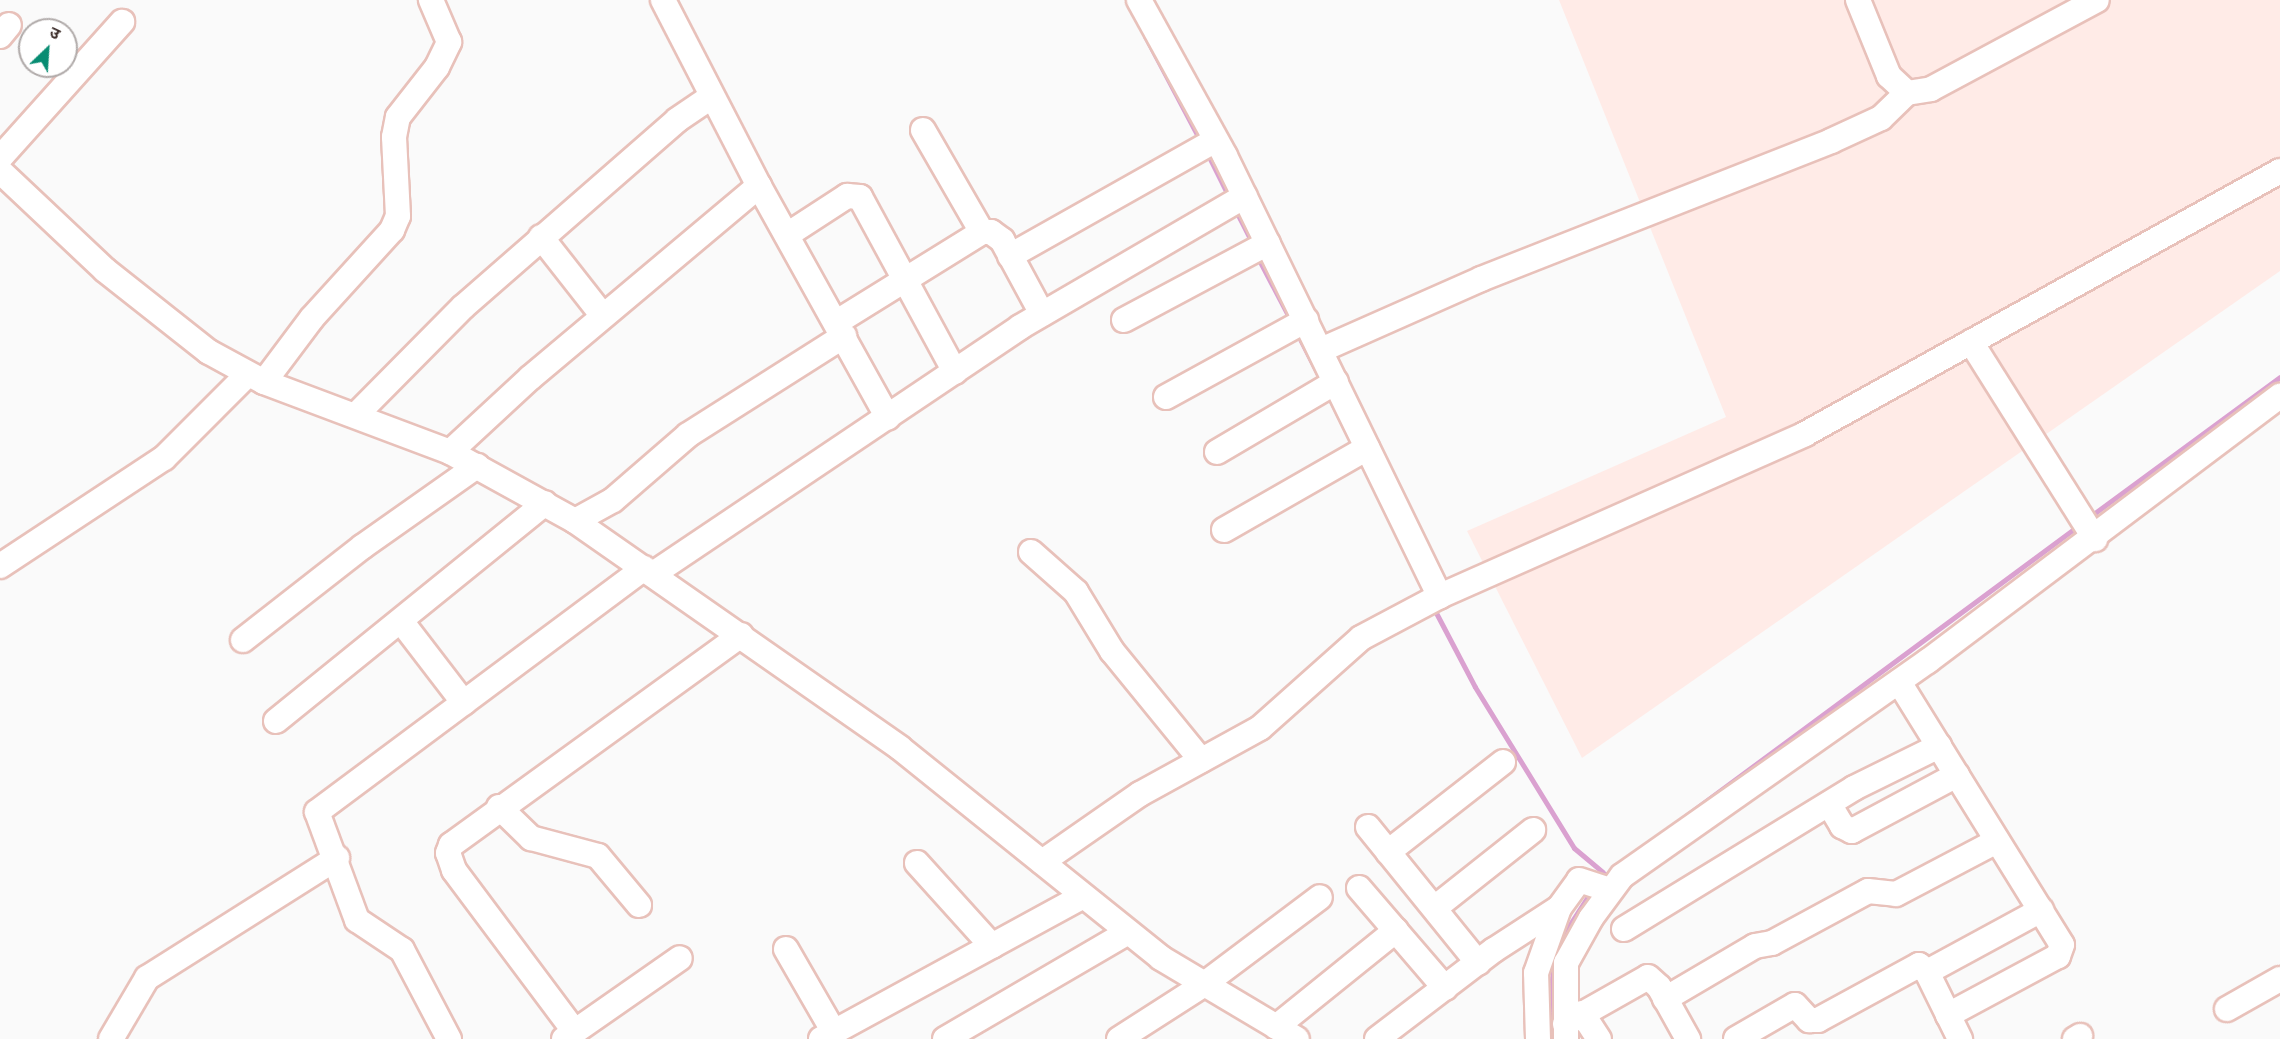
<!DOCTYPE html>
<html>
<head>
<meta charset="utf-8">
<style>
	body { margin:0 }
	#map { position:relative; width:2280px; height:1039px; overflow:hidden; background:#fafafa; font-family:Montserrat,"Noto Sans Devanagari",sans-serif }
	div>[style] { position:absolute }
	[style*='--x'] { left:calc(var(--x)*1px); top:calc(var(--y)*1px); width:calc(var(--w)*1px); rotate:calc(var(--a)*1deg) }
	.built>* { inset:0; background:#ffebe7 }
	.stream>* { height:5px; margin:-2.5px; padding:0 2.5px; transform-origin:2.5px; border-radius:2.5px; background:#daa1d0 }
	.roads { filter:drop-shadow(2px 0 #e8c1ba) drop-shadow(-2px 0 #e8c1ba) drop-shadow(0 2px #e8c1ba) drop-shadow(0 -2px #e8c1ba) }
	.minor>* { height:24px; margin:-12px; padding:0 12px; transform-origin:12px; border-radius:12px; background:#fff }
	span { translate:-50% -50%; white-space:nowrap; text-align:center; line-height:1.15; -webkit-text-stroke:5px #fff; paint-order:stroke }
	.north { position:absolute; left:18px; top:18px; width:60px; height:60px; box-sizing:border-box; background:#fff; border:2px solid #b0aaa9; border-radius:50%; rotate:25deg; font-size:16px; font-weight:700; line-height:24px; text-align:center; color:#3a2b28 }
	.north::after { content:''; display:block; margin:auto; width:21px; height:27px; background:#078c72; clip-path:polygon(50% 0,100% 100%,50% 72%,0 100%) }
</style>
</head>
<body>
<div id="map">
	<div class="built">
		<div style="clip-path:polygon(1559px 0,2280px 0,2280px 271px,1582px 758px,1467px 531px,1726px 417px)"></div>
	</div>
	<div class="stream">
		<div style="--x:1145;--y:36;--w:120;--a:62.2"></div>
		<div style="--x:1207;--y:153;--w:49;--a:63.4"></div>
		<div style="--x:1235;--y:209;--w:39;--a:63"></div>
		<div style="--x:1257;--y:256;--w:73;--a:62.4"></div>
		<div style="--x:1297;--y:333;--w:57;--a:63"></div>
		<div style="--x:1327;--y:393;--w:60;--a:63.4"></div>
		<div style="--x:2088;--y:518;--w:238;--a:-36.3"></div>
		<div style="--x:1433;--y:607;--w:90;--a:62.3"></div>
		<div style="--x:1475;--y:687;--w:189;--a:58.4"></div>
		<div style="--x:1574;--y:848;--w:38;--a:40"></div>
		<div style="--x:1599;--y:880;--w:596;--a:-36.47"></div>
		<div style="--x:1555;--y:1038;--w:42;--a:-96.8"></div>
		<div style="--x:1550;--y:996;--w:50;--a:-83.2"></div>
		<div style="--x:1556;--y:946;--w:67;--a:-57.3"></div>
	</div>
	<div class="roads">
		<div class="minor">
			<div style="--x:663;--y:0;--w:209;--a:62.7"></div>
			<div style="--x:759;--y:186;--w:265;--a:60.9"></div>
			<div style="--x:1139;--y:0;--w:178;--a:61.1"></div>
			<div style="--x:1225;--y:156;--w:490;--a:64"></div>
			<div style="--x:1858;--y:0;--w:82;--a:67.8"></div>
			<div style="--x:1889;--y:76;--w:25;--a:43"></div>
			<div style="--x:1907;--y:93;--w:24;--a:-9"></div>
			<div style="--x:1931;--y:89;--w:188;--a:-28.2"></div>
			<div style="--x:0;--y:36;--w:14;--a:-51"></div>
			<div style="--x:923;--y:130;--w:118;--a:60"></div>
			<div style="--x:0;--y:158;--w:183;--a:-48.1"></div>
			<div style="--x:0;--y:171;--w:144;--a:43.3"></div>
			<div style="--x:105;--y:270;--w:132;--a:38.3"></div>
			<div style="--x:209;--y:352;--w:63;--a:28.6"></div>
			<div style="--x:264;--y:382;--w:199;--a:20.6"></div>
			<div style="--x:450;--y:452;--w:143;--a:28.9"></div>
			<div style="--x:575;--y:521;--w:396;--a:34.9"></div>
			<div style="--x:900;--y:748;--w:335;--a:38.8"></div>
			<div style="--x:1161;--y:958;--w:158;--a:30.8"></div>
			<div style="--x:787;--y:235;--w:72;--a:-33"></div>
			<div style="--x:847;--y:196;--w:13;--a:4"></div>
			<div style="--x:860;--y:197;--w:199;--a:61.5"></div>
			<div style="--x:541;--y:237;--w:100;--a:51.9"></div>
			<div style="--x:1010;--y:256;--w:236;--a:-29.4"></div>
			<div style="--x:1124;--y:320;--w:163;--a:-28.1"></div>
			<div style="--x:837;--y:322;--w:171;--a:-31.8"></div>
			<div style="--x:982;--y:232;--w:9;--a:0"></div>
			<div style="--x:991;--y:232;--w:14;--a:36"></div>
			<div style="--x:1002;--y:240;--w:84;--a:61.6"></div>
			<div style="--x:1971;--y:342;--w:233;--a:57.8"></div>
			<div style="--x:1321;--y:350;--w:175;--a:-23.9"></div>
			<div style="--x:1481;--y:279;--w:376;--a:-21.5"></div>
			<div style="--x:1831;--y:141;--w:55;--a:-24.7"></div>
			<div style="--x:1881;--y:118;--w:36;--a:-44"></div>
			<div style="--x:264;--y:382;--w:80;--a:-53.1"></div>
			<div style="--x:312;--y:318;--w:119;--a:-47.7"></div>
			<div style="--x:392;--y:230;--w:15;--a:-67"></div>
			<div style="--x:398;--y:216;--w:79;--a:-92.9"></div>
			<div style="--x:394;--y:137;--w:20;--a:-79"></div>
			<div style="--x:398;--y:117;--w:63;--a:-52"></div>
			<div style="--x:437;--y:67;--w:28;--a:-64"></div>
			<div style="--x:449;--y:42;--w:46;--a:-113.2"></div>
			<div style="--x:1166;--y:397;--w:160;--a:-28.8"></div>
			<div style="--x:356;--y:415;--w:152;--a:-45.3"></div>
			<div style="--x:463;--y:307;--w:284;--a:-41.1"></div>
			<div style="--x:677;--y:120;--w:41;--a:-34.1"></div>
			<div style="--x:450;--y:452;--w:109;--a:-42.8"></div>
			<div style="--x:530;--y:378;--w:299;--a:-40"></div>
			<div style="--x:1217;--y:452;--w:138;--a:-30.5"></div>
			<div style="--x:575;--y:521;--w:43;--a:-28.9"></div>
			<div style="--x:613;--y:500;--w:99;--a:-40.9"></div>
			<div style="--x:688;--y:435;--w:185;--a:-32.4"></div>
			<div style="--x:1224;--y:530;--w:165;--a:-29.8"></div>
			<div style="--x:1031;--y:552;--w:60;--a:41.6"></div>
			<div style="--x:1076;--y:592;--w:69;--a:58.6"></div>
			<div style="--x:1112;--y:651;--w:141;--a:50.8"></div>
			<div style="--x:0;--y:566;--w:196;--a:-33.4"></div>
			<div style="--x:164;--y:458;--w:117;--a:-45"></div>
			<div style="--x:653;--y:574;--w:442;--a:-33.9"></div>
			<div style="--x:1020;--y:327;--w:260;--a:-30.2"></div>
			<div style="--x:401;--y:621;--w:103;--a:52.5"></div>
			<div style="--x:243;--y:640;--w:151;--a:-38"></div>
			<div style="--x:362;--y:547;--w:141;--a:-35.2"></div>
			<div style="--x:1899;--y:682;--w:309;--a:58.2"></div>
			<div style="--x:2062;--y:945;--w:12;--a:110"></div>
			<div style="--x:2058;--y:956;--w:125;--a:151.8"></div>
			<div style="--x:276;--y:721;--w:346;--a:-39"></div>
			<div style="--x:1829;--y:804;--w:26;--a:59"></div>
			<div style="--x:1842;--y:826;--w:11;--a:27"></div>
			<div style="--x:1852;--y:831;--w:119;--a:-28.1"></div>
			<div style="--x:499;--y:807;--w:45;--a:44.1"></div>
			<div style="--x:531;--y:838;--w:69;--a:15"></div>
			<div style="--x:598;--y:856;--w:64;--a:50.1"></div>
			<div style="--x:1368;--y:827;--w:175;--a:51"></div>
			<div style="--x:1388;--y:852;--w:146;--a:-38"></div>
			<div style="--x:1042;--y:862;--w:119;--a:-34.8"></div>
			<div style="--x:1140;--y:794;--w:137;--a:-28.8"></div>
			<div style="--x:1260;--y:728;--w:135;--a:-41.7"></div>
			<div style="--x:1361;--y:638;--w:89;--a:-28"></div>
			<div style="--x:1440;--y:596;--w:399;--a:-23.9"></div>
			<div style="--x:1805;--y:434;--w:543;--a:-28.97"></div>
			<div style="--x:917;--y:863;--w:112;--a:47.9"></div>
			<div style="--x:1359;--y:888;--w:132;--a:49.3"></div>
			<div style="--x:1436;--y:907;--w:124;--a:-38.4"></div>
			<div style="--x:1624;--y:929;--w:270;--a:-31.5"></div>
			<div style="--x:1854;--y:788;--w:95;--a:-26.3"></div>
			<div style="--x:786;--y:949;--w:96;--a:60"></div>
			<div style="--x:1927;--y:972;--w:130;--a:-28.5"></div>
			<div style="--x:1665;--y:999;--w:104;--a:-30.5"></div>
			<div style="--x:1755;--y:946;--w:17;--a:-10"></div>
			<div style="--x:1772;--y:943;--w:109;--a:-28.4"></div>
			<div style="--x:1868;--y:891;--w:28;--a:6"></div>
			<div style="--x:1896;--y:894;--w:114;--a:-27.7"></div>
			<div style="--x:2227;--y:1009;--w:61;--a:-29.5"></div>
			<div style="--x:1582;--y:1013;--w:31;--a:57"></div>
			<div style="--x:1565;--y:1024;--w:95;--a:-29.5"></div>
			<div style="--x:1648;--y:977;--w:15;--a:42"></div>
			<div style="--x:1659;--y:987;--w:60;--a:60.9"></div>
			<div style="--x:1276;--y:1027;--w:154;--a:-38.9"></div>
			<div style="--x:575;--y:1032;--w:202;--a:-126.8"></div>
			<div style="--x:454;--y:870;--w:18;--a:-109"></div>
			<div style="--x:448;--y:853;--w:9;--a:-69"></div>
			<div style="--x:451;--y:845;--w:358;--a:-35.9"></div>
			<div style="--x:111;--y:1039;--w:71;--a:-59.5"></div>
			<div style="--x:147;--y:978;--w:225;--a:-32.3"></div>
			<div style="--x:449;--y:1039;--w:101;--a:-117.8"></div>
			<div style="--x:402;--y:950;--w:54;--a:-146.3"></div>
			<div style="--x:357;--y:920;--w:115;--a:-110.3"></div>
			<div style="--x:317;--y:812;--w:408;--a:-36.7"></div>
			<div style="--x:564;--y:1039;--w:141;--a:-34.9"></div>
			<div style="--x:821;--y:1039;--w:298;--a:-28.6"></div>
			<div style="--x:945;--y:1039;--w:212;--a:-30.3"></div>
			<div style="--x:1119;--y:1039;--w:100;--a:-32.7"></div>
			<div style="--x:1203;--y:985;--w:146;--a:-36.9"></div>
			<div style="--x:1377;--y:1039;--w:147;--a:-37.3"></div>
			<div style="--x:1494;--y:950;--w:77;--a:-32.9"></div>
			<div style="--x:1538;--y:1039;--w:66;--a:-91.7"></div>
			<div style="--x:1536;--y:973;--w:69;--a:-70.5"></div>
			<div style="--x:1559;--y:908;--w:34;--a:-54"></div>
			<div style="--x:1579;--y:880;--w:33;--a:18"></div>
			<div style="--x:1566;--y:1039;--w:76;--a:-90"></div>
			<div style="--x:1566;--y:963;--w:51;--a:-60.9"></div>
			<div style="--x:1591;--y:918;--w:52;--a:-53.6"></div>
			<div style="--x:1622;--y:876;--w:374;--a:-35.1"></div>
			<div style="--x:1928;--y:661;--w:441;--a:-37"></div>
			<div style="--x:1736;--y:1039;--w:68;--a:-30"></div>
			<div style="--x:1795;--y:1005;--w:21;--a:47"></div>
			<div style="--x:1809;--y:1020;--w:9;--a:0"></div>
			<div style="--x:1818;--y:1020;--w:115;--a:-28.6"></div>
			<div style="--x:1919;--y:965;--w:11;--a:41"></div>
			<div style="--x:1927;--y:972;--w:75;--a:63.8"></div>
			<div style="--x:2075;--y:1039;--w:6;--a:-31"></div>
		</div>
	</div>
	<div class="north">उ</div>
</div>
</body>
</html>
